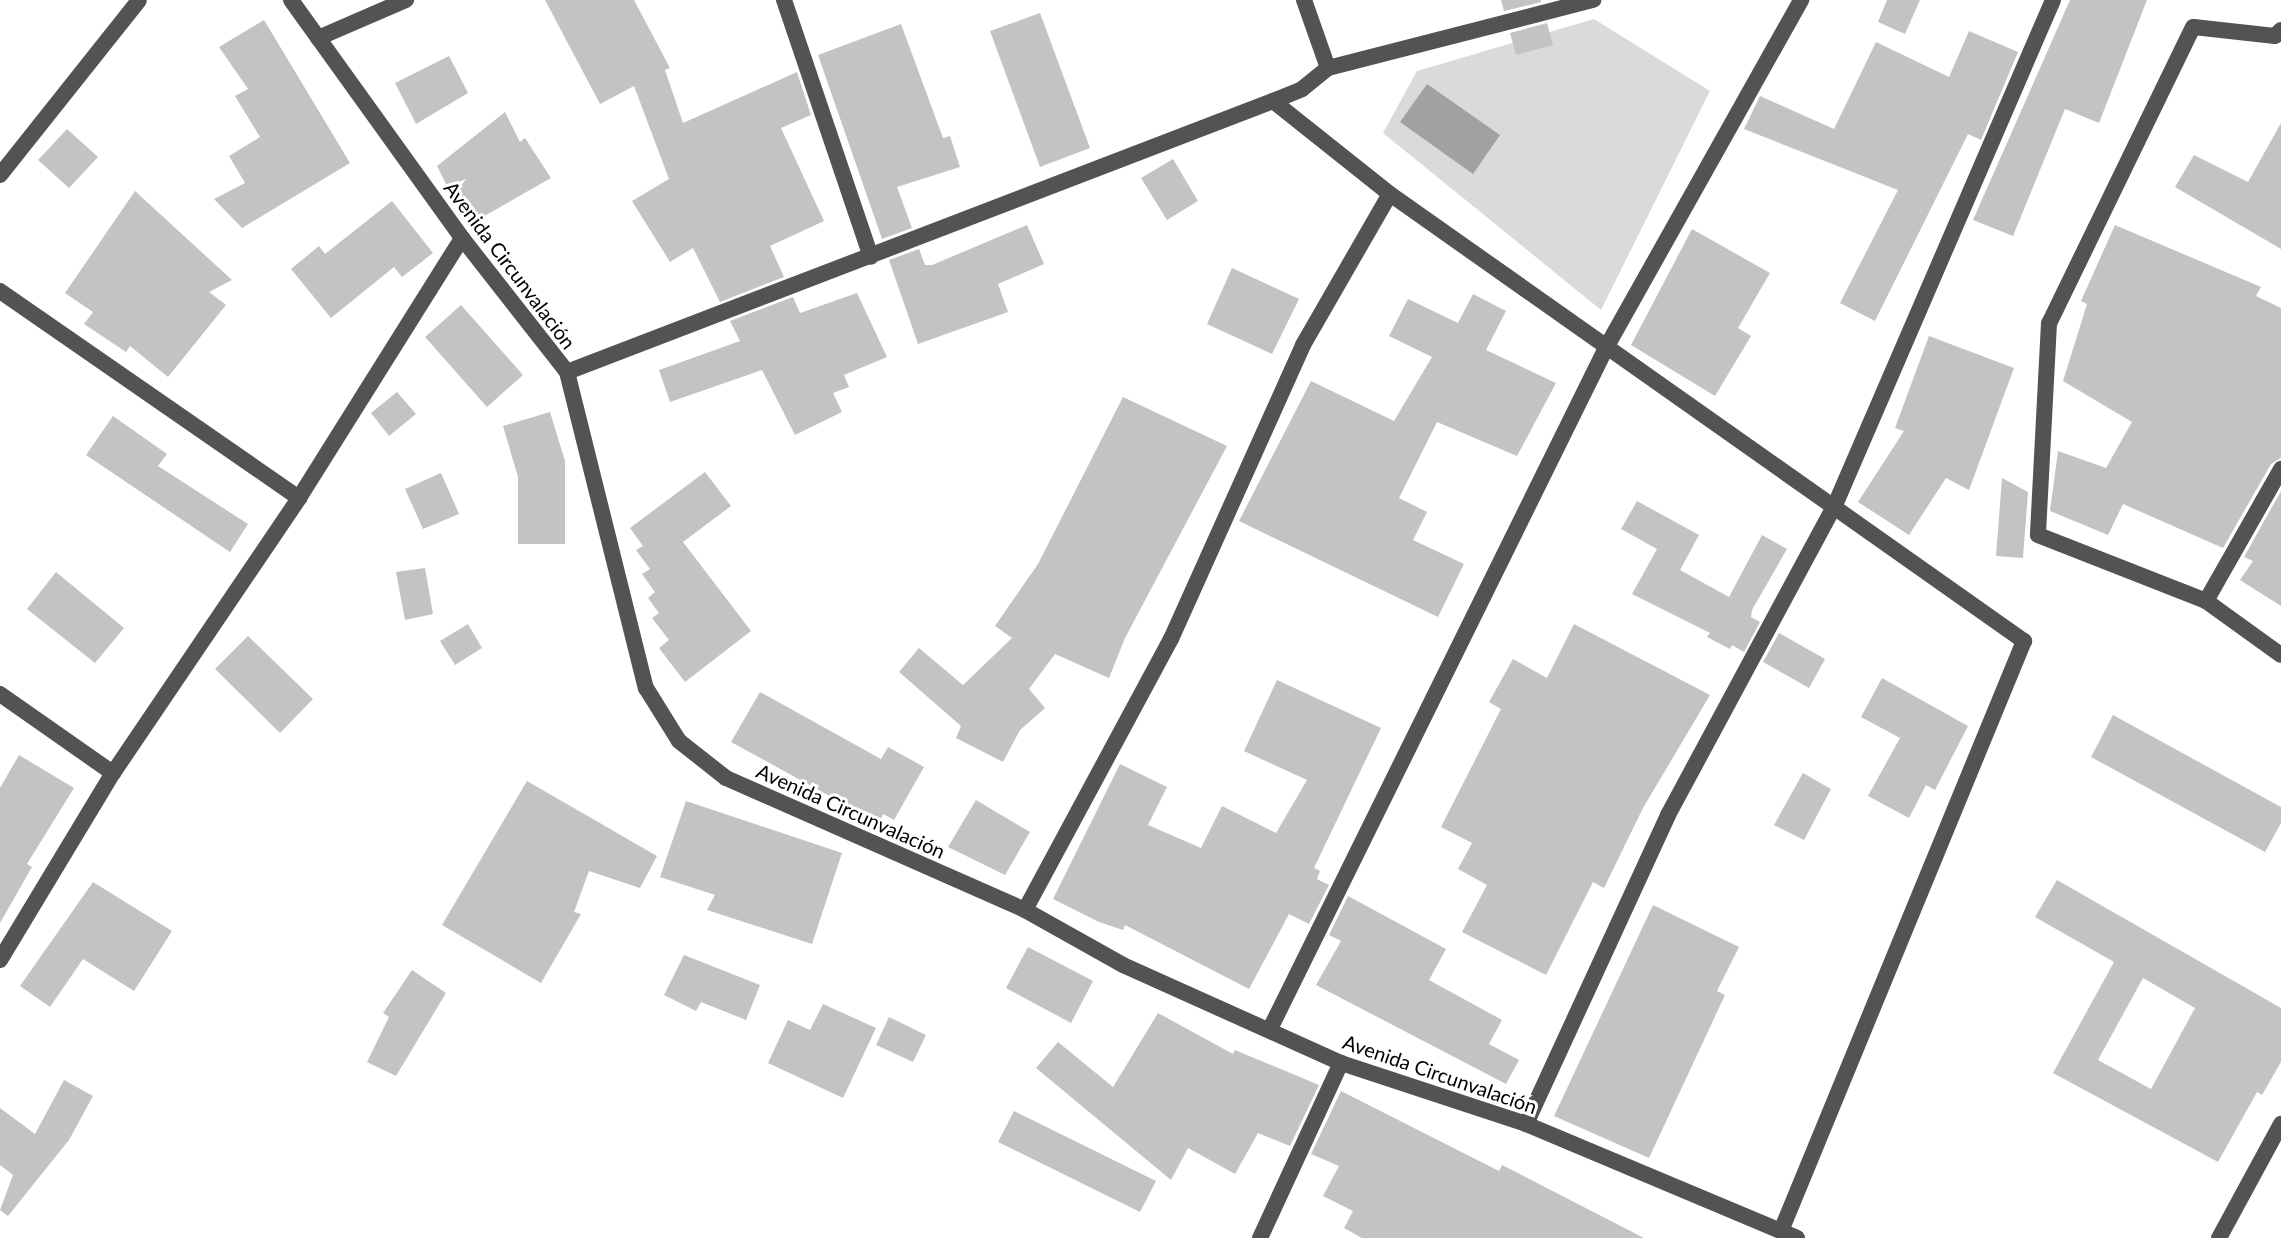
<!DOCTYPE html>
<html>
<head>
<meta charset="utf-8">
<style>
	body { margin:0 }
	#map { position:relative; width:2281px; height:1238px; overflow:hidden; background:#fff; font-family:Lato,sans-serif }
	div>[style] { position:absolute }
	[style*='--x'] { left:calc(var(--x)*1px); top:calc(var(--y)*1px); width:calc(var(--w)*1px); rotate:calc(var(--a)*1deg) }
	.green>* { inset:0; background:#dadada }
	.water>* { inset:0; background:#a1a1a1 }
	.building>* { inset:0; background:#c3c3c3 }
	.street>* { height:16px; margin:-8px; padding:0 8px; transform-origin:8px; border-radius:8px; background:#535353 }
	span { translate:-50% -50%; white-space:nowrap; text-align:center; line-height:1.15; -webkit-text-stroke:6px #fff; paint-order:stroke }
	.street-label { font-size:20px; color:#000 }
</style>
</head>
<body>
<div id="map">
	<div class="green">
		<div style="clip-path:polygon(1594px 19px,1710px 91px,1601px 310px,1383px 133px,1417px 71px)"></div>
	</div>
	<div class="water">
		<div style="clip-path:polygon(1427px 84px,1500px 135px,1473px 174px,1400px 122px)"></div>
	</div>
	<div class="building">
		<div style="clip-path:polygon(545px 0,634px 0,670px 68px,665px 70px,683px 123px,797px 72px,811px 115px,781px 128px,824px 221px,770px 246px,784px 277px,720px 302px,693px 248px,670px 262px,632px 201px,669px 179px,634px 86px,600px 104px)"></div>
		<div style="clip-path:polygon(1501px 0,1541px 0,1541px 2px,1504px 11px)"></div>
		<div style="clip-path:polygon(1887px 0,1920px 0,1905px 34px,1878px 22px)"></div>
		<div style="clip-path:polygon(2070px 0,2147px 0,2099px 123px,2065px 109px,2013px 236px,1973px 220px)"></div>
		<div style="clip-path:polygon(1040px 13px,1090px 148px,1040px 167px,990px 31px)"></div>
		<div style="clip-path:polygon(264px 20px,350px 163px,242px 228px,214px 199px,245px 183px,229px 156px,260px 137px,235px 96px,248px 89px,219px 47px)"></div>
		<div style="clip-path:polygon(1547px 23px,1553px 45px,1516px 55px,1510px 33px)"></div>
		<div style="clip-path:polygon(901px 24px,943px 138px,950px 136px,960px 167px,897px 187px,912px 228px,882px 239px,818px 55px)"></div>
		<div style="clip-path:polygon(1969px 31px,2018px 52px,1981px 140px,1968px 134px,1875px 321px,1840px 303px,1898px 190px,1744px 129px,1760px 96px,1834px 129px,1876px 42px,1949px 77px)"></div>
		<div style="clip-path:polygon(449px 56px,468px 93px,416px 124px,395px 83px)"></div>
		<div style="clip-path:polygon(505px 112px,520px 142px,525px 138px,551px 178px,467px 226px,437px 166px)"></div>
		<div style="clip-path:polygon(2281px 123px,2281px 249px,2175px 187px,2194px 155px,2248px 182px)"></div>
		<div style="clip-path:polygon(67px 129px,98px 157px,69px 188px,38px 160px)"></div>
		<div style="clip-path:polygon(1173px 159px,1198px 201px,1167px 220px,1141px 178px)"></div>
		<div style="clip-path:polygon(135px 191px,232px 280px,209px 292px,226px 305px,168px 377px,130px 346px,126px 352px,84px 324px,93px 312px,65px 293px)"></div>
		<div style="clip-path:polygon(392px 201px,433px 253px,402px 277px,394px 267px,331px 318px,291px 269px,319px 246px,325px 254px)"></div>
		<div style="clip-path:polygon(1027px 225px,1044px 264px,998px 284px,1008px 312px,918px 344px,889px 260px,919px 249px,925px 265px,932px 265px)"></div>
		<div style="clip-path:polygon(2115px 225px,2261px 287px,2256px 296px,2281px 308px,2281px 458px,2271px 464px,2223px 548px,2123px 504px,2108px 535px,2050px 511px,2058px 451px,2106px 468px,2132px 422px,2063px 381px,2087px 304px,2081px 301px)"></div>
		<div style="clip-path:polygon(1692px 229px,1770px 273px,1738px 328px,1751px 336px,1715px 396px,1631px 345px)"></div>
		<div style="clip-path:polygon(1232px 268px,1299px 299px,1272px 354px,1207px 324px)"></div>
		<div style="clip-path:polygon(857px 293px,887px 357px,844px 375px,849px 387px,833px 393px,842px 412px,795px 435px,762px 370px,670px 402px,659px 370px,740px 341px,730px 321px,793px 297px,800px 313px)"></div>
		<div style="clip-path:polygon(1473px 294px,1506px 311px,1486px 350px,1556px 383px,1517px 456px,1437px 422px,1399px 498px,1427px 512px,1413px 540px,1464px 564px,1438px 617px,1239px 521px,1311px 381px,1394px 421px,1432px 357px,1389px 336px,1408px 299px,1458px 323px)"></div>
		<div style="clip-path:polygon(461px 305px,523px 375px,487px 407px,425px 337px)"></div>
		<div style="clip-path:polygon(1929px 336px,2014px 368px,1969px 490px,1946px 478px,1909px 535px,1858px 502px,1904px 431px,1895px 428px)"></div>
		<div style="clip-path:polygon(397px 392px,416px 414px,389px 436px,371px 413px)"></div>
		<div style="clip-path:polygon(1123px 397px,1227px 446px,1125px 638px,1109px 678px,1055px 654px,1029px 689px,1045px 708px,1020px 730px,1003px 762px,956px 738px,961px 726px,899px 672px,919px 648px,963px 685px,1012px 638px,995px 626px,1038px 564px)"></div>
		<div style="clip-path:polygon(550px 412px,565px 461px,565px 544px,518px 544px,518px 477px,503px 426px)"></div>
		<div style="clip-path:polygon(113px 416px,167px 454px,158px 466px,248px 524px,230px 552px,86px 455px)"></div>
		<div style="clip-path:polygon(705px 472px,731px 506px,683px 542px,751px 631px,685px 682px,659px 648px,669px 640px,652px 618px,659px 613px,648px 598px,655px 592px,642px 574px,650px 569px,636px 550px,643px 546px,630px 528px)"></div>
		<div style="clip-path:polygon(441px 473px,459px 514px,423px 529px,405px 489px)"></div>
		<div style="clip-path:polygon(2002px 478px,2028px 492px,2023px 558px,1996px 556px)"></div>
		<div style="clip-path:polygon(2281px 491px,2281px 606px,2240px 580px,2253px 561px,2244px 557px)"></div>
		<div style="clip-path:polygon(1637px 501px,1699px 535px,1680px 570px,1729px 597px,1762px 535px,1787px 549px,1752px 610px,1751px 617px,1760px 622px,1744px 652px,1732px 645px,1730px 649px,1707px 637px,1710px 633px,1632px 594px,1657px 549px,1621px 529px)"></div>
		<div style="clip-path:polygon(425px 568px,433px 614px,405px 620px,396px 572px)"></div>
		<div style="clip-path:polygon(56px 572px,124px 628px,95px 663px,27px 609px)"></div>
		<div style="clip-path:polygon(468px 624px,482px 648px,455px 665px,440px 641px)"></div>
		<div style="clip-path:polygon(1574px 624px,1710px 695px,1643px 808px,1604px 888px,1593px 882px,1546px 975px,1462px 932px,1487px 885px,1458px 869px,1472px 843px,1441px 827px,1501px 709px,1489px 702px,1513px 659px,1547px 678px)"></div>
		<div style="clip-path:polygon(1779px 633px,1825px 659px,1809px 688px,1763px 662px)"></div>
		<div style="clip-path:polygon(248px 636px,313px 699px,280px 733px,215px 669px)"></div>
		<div style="clip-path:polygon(1882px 678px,1968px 726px,1935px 790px,1926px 785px,1909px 818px,1868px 796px,1900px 738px,1861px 717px)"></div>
		<div style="clip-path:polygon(1277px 680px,1381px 728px,1314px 868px,1320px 871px,1317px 879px,1329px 885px,1309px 924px,1289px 914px,1249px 989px,1125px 925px,1123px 930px,1099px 922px,1053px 899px,1120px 764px,1167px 787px,1148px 825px,1201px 848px,1222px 806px,1276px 833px,1307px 780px,1244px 751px)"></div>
		<div style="clip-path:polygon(760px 692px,881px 759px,888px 747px,924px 767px,894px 820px,883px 814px,879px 823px,731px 742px)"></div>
		<div style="clip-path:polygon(2113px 715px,2281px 807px,2281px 823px,2265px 852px,2091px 757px)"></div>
		<div style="clip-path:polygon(19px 755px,74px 788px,27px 864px,32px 867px,0 923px,0 788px)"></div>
		<div style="clip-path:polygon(1803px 773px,1831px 789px,1804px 840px,1774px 825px)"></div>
		<div style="clip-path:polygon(527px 781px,657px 856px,640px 888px,589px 871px,574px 912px,581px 914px,541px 983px,442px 925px)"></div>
		<div style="clip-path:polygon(976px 800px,1030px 832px,1005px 875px,948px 847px)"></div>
		<div style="clip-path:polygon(686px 801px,842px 853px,812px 944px,707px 910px,715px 895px,660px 877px)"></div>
		<div style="clip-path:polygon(evenodd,2057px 880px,2281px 1008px,2281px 1062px,2262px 1095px,2257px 1092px,2218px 1162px,2053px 1073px,2114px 962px,2035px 917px,2057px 880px,2143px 978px,2195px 1008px,2151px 1089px,2098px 1060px,2143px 978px)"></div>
		<div style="clip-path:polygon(93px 882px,172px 931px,134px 991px,83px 959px,50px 1007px,20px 986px)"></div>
		<div style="clip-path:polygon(1348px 896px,1446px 949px,1429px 980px,1502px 1020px,1489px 1044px,1519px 1060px,1506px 1084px,1316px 985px,1341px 941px,1329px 935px)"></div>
		<div style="clip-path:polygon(1653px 905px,1739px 947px,1717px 991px,1725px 995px,1649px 1158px,1554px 1116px)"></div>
		<div style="clip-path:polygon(1028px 947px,1093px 981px,1071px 1023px,1006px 988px)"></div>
		<div style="clip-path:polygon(684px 955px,760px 985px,746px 1020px,701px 1002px,696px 1011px,664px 995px)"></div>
		<div style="clip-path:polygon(412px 970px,446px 993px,396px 1076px,367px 1062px,389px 1017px,383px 1013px)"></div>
		<div style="clip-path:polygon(823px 1004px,876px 1028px,843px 1098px,768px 1063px,788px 1020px,810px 1030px)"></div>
		<div style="clip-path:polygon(1158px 1013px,1233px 1054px,1235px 1050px,1319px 1085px,1290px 1146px,1258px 1133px,1235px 1174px,1188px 1148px,1171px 1180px,1036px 1068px,1058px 1042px,1113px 1087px)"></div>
		<div style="clip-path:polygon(889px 1017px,926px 1035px,913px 1062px,876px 1045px)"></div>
		<div style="clip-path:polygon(64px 1080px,93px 1096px,69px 1140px,8px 1216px,0 1210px,13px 1175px,0 1165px,0 1108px,35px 1134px)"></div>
		<div style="clip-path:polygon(1341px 1091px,1499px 1171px,1502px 1165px,1644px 1238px,1362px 1238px,1344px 1228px,1353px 1211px,1323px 1196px,1339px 1166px,1311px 1154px)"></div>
		<div style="clip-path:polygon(1014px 1111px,1156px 1181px,1140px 1212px,998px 1142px)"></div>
	</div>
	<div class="street">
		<div style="--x:291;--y:0;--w:293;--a:54.3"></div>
		<div style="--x:462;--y:238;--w:170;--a:51.9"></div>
		<div style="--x:567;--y:372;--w:326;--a:76"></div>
		<div style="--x:646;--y:688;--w:62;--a:58.1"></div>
		<div style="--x:679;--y:741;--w:60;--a:38.2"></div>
		<div style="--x:726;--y:778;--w:327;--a:23.8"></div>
		<div style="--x:1025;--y:910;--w:112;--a:29.3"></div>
		<div style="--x:1123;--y:965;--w:239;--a:24.2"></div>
		<div style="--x:1341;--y:1063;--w:195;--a:18.2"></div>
		<div style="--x:1526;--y:1124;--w:294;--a:22.8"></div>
		<div style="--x:784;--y:0;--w:271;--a:71.3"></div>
		<div style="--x:1304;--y:0;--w:72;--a:70.6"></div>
		<div style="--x:2281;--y:30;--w:8;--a:135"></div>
		<div style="--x:2275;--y:36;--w:82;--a:-173.7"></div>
		<div style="--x:2193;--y:27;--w:329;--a:115.9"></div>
		<div style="--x:2049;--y:323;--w:212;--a:93"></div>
		<div style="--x:2038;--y:535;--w:180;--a:21.4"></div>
		<div style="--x:2206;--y:601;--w:92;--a:35.8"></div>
		<div style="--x:318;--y:38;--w:96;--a:-23.4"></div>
		<div style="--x:1273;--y:101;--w:149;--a:38.5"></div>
		<div style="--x:1390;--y:194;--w:776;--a:35.19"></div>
		<div style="--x:2024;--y:641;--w:638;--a:112.39"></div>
		<div style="--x:0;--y:175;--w:223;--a:-51.5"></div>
		<div style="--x:0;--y:291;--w:364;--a:34.7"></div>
		<div style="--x:567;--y:372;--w:756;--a:-21"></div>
		<div style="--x:1273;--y:101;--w:31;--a:-22"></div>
		<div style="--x:1302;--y:89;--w:33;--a:-39"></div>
		<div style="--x:1328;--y:68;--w:274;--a:-14.4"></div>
		<div style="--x:2206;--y:601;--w:152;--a:-60.4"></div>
		<div style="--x:0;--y:694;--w:138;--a:35"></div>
		<div style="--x:1025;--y:910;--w:308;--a:-61.7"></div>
		<div style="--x:1171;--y:639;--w:322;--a:-65.8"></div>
		<div style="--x:1303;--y:345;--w:174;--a:-60.1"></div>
		<div style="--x:0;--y:960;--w:218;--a:-58.9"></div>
		<div style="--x:113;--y:773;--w:332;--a:-55.9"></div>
		<div style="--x:299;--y:498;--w:307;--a:-57.9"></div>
		<div style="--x:1270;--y:1029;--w:762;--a:-63.74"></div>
		<div style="--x:1607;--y:346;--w:397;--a:-60.7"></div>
		<div style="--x:1526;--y:1124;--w:340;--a:-65.3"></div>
		<div style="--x:1668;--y:815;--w:352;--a:-61.7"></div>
		<div style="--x:1835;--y:505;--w:550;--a:-66.65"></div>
		<div style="--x:1260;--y:1238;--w:193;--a:-65.2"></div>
		<div style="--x:2219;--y:1238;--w:130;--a:-61.5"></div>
	</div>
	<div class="street-label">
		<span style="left:510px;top:265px;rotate:53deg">Avenida Circunvalación</span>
		<span style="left:851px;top:811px;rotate:24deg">Avenida Circunvalación</span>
		<span style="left:1440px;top:1074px;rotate:19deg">Avenida Circunvalación</span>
	</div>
</div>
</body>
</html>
